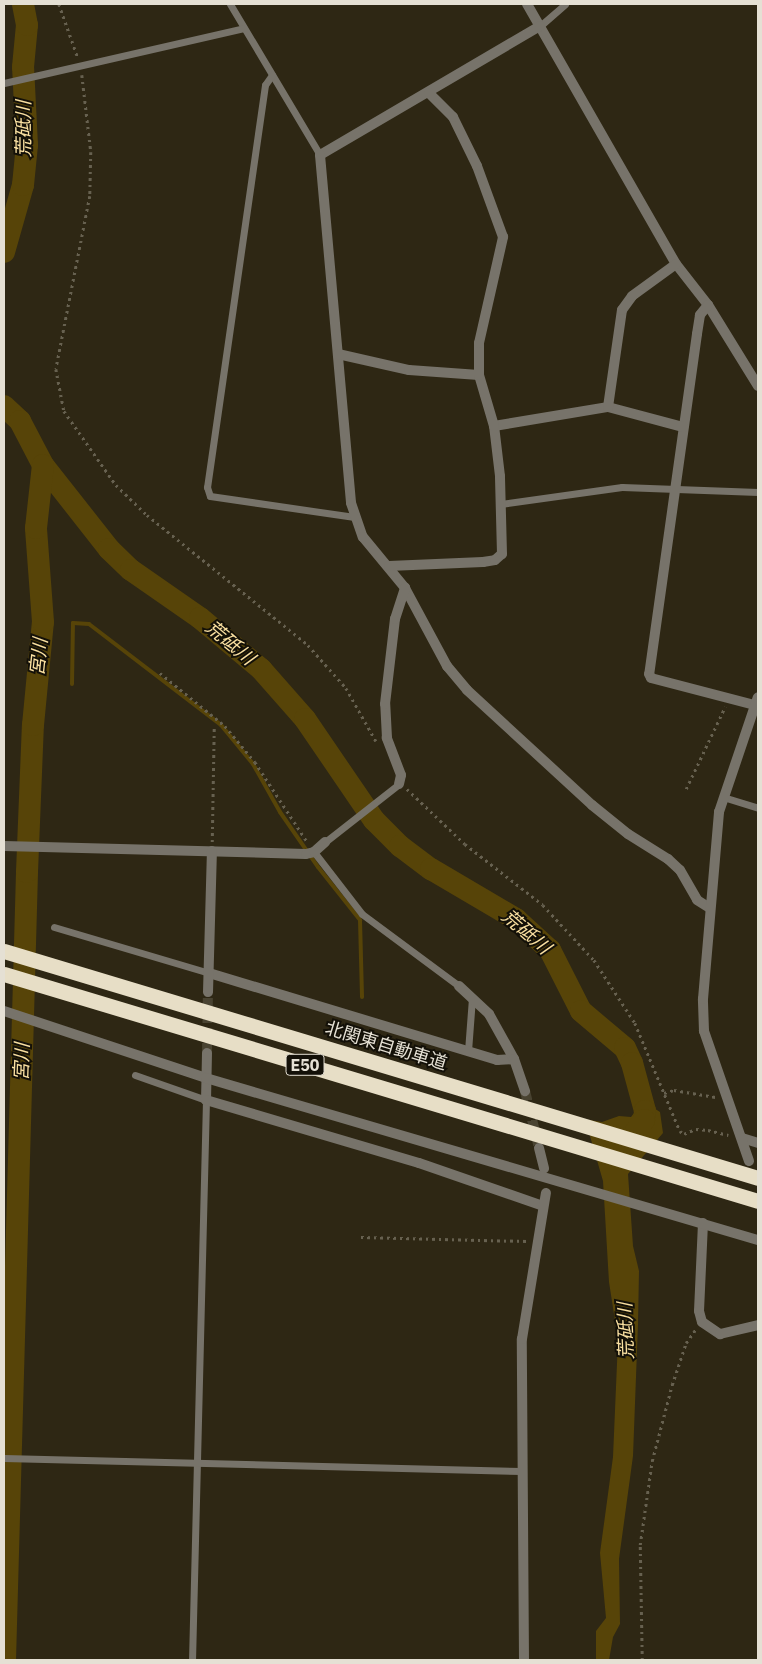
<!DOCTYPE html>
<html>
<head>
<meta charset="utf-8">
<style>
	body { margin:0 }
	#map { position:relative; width:762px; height:1664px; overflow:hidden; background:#2e2714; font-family:"IBM Plex Sans","Noto Sans JP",sans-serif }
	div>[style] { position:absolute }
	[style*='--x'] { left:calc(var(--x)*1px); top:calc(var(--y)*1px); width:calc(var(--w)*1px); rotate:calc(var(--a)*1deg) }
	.water>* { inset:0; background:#574408 }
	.stream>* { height:4px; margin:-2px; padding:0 2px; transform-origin:2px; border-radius:2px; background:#574408 }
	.river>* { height:22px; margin:-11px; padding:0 11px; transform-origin:11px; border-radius:11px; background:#574408 }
	.minor-tunnel>* { height:10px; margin-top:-5px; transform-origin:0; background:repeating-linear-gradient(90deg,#494331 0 10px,transparent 0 15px) }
	.path>* { height:2.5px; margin-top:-1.25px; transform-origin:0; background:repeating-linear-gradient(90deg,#676150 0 2.5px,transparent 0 6.5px) }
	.service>* { height:7px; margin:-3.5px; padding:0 3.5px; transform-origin:3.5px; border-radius:3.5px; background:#77736a }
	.minor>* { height:10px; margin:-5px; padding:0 5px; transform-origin:5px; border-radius:5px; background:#77736a }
	.tertiary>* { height:10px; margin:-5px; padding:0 5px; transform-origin:5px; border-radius:5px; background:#77736a }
	.motorway>* { height:15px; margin:-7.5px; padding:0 7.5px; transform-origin:7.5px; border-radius:7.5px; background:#e7dec6 }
	span { translate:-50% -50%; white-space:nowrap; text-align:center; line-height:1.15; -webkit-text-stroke:4px #131008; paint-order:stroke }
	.shield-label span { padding:1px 4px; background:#131008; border:1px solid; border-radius:4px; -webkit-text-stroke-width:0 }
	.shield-label { font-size:16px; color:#e5e0d4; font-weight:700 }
	.street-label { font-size:18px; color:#e5e0d4 }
	.water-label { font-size:19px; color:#fae0a1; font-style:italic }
	.frame { position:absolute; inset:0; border:5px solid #e5e0d4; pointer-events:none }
</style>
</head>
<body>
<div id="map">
	<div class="water">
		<div style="clip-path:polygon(646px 1103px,660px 1112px,663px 1133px,628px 1174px,633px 1246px,639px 1271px,638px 1324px,633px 1456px,619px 1559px,620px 1624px,613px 1637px,609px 1660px,596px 1660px,596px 1631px,606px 1618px,600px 1553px,613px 1457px,618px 1340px,609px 1282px,603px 1181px,590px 1136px,589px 1120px,602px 1122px,619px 1116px,631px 1117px,641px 1104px)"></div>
	</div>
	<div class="stream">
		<div style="--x:43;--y:622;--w:6;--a:0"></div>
		<div style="--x:72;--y:684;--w:61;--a:-89.1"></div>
		<div style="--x:73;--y:623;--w:16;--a:4"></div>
		<div style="--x:89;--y:624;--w:166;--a:37.4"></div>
		<div style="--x:221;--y:725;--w:50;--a:50.6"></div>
		<div style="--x:253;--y:764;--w:55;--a:60.6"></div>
		<div style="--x:280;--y:812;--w:67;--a:55.4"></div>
		<div style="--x:318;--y:867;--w:68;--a:51.6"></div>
		<div style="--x:360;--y:920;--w:77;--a:88.5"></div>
	</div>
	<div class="river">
		<div style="--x:4;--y:252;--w:70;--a:-74.2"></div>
		<div style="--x:23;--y:185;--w:40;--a:-84.3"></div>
		<div style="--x:27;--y:145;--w:78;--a:-92.9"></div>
		<div style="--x:23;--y:67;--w:42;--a:-84.6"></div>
		<div style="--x:27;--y:25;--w:21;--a:-101"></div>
		<div style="--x:4;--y:406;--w:22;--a:43"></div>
		<div style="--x:20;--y:421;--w:50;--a:62.4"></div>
		<div style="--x:43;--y:465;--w:107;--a:51.8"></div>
		<div style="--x:109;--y:549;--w:30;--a:44"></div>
		<div style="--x:131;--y:570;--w:84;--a:34.8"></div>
		<div style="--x:200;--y:618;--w:80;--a:39.9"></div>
		<div style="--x:261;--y:669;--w:67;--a:48.7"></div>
		<div style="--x:305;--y:719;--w:122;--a:55.7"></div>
		<div style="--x:374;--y:820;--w:37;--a:45"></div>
		<div style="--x:400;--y:846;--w:39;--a:37"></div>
		<div style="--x:431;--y:869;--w:99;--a:30.5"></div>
		<div style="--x:516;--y:919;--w:46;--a:42.4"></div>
		<div style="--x:550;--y:950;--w:68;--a:63.1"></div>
		<div style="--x:581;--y:1011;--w:57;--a:40.1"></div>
		<div style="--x:625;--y:1048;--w:17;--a:65"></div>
		<div style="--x:632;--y:1063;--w:50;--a:74.8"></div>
		<div style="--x:645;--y:1111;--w:9;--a:96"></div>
		<div style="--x:644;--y:1120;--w:14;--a:126"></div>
		<div style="--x:5;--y:1660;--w:788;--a:-88.4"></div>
		<div style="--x:27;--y:872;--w:147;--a:-87.7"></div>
		<div style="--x:33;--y:725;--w:103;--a:-84.5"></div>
		<div style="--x:43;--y:622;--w:94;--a:-94.3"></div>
		<div style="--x:36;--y:528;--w:63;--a:-83.7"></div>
	</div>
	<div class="minor-tunnel">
		<div style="--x:207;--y:1053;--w:61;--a:-89.1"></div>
		<div style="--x:525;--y:1091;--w:59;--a:76.2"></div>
	</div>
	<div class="path">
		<div style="--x:59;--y:4;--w:57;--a:70.6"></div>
		<div style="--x:82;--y:75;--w:78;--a:83.3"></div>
		<div style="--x:91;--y:152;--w:44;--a:91.3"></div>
		<div style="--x:90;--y:196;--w:176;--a:101.1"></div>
		<div style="--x:56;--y:369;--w:43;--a:79.2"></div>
		<div style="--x:64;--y:411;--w:90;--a:54.9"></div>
		<div style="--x:116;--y:485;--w:43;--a:44.1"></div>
		<div style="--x:147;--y:515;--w:207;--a:38.9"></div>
		<div style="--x:308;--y:645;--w:57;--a:48.5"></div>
		<div style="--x:346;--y:688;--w:61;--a:60.5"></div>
		<div style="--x:160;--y:673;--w:84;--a:39.2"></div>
		<div style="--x:225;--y:726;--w:47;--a:50.2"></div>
		<div style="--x:255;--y:762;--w:97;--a:56.8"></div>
		<div style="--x:407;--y:789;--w:80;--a:43.5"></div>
		<div style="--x:465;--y:844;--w:99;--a:38"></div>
		<div style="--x:543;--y:905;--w:75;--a:47.2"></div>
		<div style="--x:594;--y:960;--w:75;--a:56.9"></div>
		<div style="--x:635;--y:1023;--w:117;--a:67.4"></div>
		<div style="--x:680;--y:1131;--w:5;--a:37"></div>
		<div style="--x:684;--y:1134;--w:13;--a:-23"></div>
		<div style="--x:696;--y:1129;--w:12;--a:5"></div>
		<div style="--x:708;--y:1130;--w:21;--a:14"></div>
		<div style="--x:686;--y:789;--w:91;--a:-64.6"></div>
		<div style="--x:212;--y:842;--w:116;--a:-89"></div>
		<div style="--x:664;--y:1093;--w:10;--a:-17"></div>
		<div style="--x:674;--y:1090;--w:42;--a:9.7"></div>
		<div style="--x:361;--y:1237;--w:166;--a:1.4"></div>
		<div style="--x:642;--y:1660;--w:115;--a:-91"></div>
		<div style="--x:640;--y:1545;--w:85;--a:-81.9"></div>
		<div style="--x:652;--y:1461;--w:79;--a:-75.3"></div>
		<div style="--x:672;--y:1385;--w:44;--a:-71.6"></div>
		<div style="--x:686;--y:1343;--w:16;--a:-55"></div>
	</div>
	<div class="service">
		<div style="--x:230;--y:4;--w:176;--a:59.2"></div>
		<div style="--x:540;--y:26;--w:33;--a:-41"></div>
		<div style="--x:272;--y:75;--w:12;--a:125"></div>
		<div style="--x:265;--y:85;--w:406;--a:98.2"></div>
		<div style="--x:207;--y:487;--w:9;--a:72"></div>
		<div style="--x:210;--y:496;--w:146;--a:8.3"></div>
		<div style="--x:4;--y:83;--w:246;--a:-12.9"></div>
		<div style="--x:501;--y:504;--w:122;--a:-8"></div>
		<div style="--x:622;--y:487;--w:136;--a:2.1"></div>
		<div style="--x:723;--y:797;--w:37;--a:17"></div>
		<div style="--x:325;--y:842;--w:94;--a:-38.1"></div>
		<div style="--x:314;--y:852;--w:78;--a:52.3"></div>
		<div style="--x:362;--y:914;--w:121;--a:36.6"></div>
		<div style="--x:54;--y:927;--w:162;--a:16.5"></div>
		<div style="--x:468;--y:1051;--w:53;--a:-85.7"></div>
		<div style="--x:135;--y:1075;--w:75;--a:19.4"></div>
		<div style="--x:206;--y:1100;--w:560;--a:91.43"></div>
		<div style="--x:4;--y:1458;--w:518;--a:1.44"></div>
	</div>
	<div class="minor">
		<div style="--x:527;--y:4;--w:300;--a:60.2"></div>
		<div style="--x:676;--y:264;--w:52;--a:52"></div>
		<div style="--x:708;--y:305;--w:95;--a:58.3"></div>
		<div style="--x:540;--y:26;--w:255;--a:149.6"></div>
		<div style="--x:320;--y:155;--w:349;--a:84.9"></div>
		<div style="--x:351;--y:503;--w:36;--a:71"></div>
		<div style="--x:363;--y:537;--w:66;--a:50.5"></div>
		<div style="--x:405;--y:588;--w:89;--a:61.7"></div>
		<div style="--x:447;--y:666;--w:31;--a:50"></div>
		<div style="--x:467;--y:690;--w:170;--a:42.6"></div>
		<div style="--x:592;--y:805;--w:46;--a:38.9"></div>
		<div style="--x:628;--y:834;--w:47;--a:32"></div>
		<div style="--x:668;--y:859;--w:16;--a:43"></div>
		<div style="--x:680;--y:870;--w:34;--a:60"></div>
		<div style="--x:697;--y:900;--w:15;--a:32"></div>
		<div style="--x:708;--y:305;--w:13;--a:129"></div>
		<div style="--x:700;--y:315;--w:19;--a:99"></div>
		<div style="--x:697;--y:334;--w:343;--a:98"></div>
		<div style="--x:649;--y:674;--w:4;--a:63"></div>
		<div style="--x:651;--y:678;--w:107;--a:14.6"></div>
		<div style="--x:338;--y:354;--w:73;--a:12.7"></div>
		<div style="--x:409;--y:370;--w:70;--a:4.1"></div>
		<div style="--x:608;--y:407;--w:78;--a:14.9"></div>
		<div style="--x:494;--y:426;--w:116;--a:-9.5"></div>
		<div style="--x:608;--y:407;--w:98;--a:-81.8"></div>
		<div style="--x:622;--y:310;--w:17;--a:-54"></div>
		<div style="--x:632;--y:296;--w:54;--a:-36"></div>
		<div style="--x:389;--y:566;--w:94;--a:-2.4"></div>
		<div style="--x:483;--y:562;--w:12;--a:-9"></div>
		<div style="--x:495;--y:560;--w:9;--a:-41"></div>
		<div style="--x:502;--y:554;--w:78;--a:-91.5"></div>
		<div style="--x:500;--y:476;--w:50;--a:-96.8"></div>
		<div style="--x:494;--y:426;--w:53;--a:-106.4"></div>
		<div style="--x:479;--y:375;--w:32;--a:-90"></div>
		<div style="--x:479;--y:343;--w:109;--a:-77.2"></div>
		<div style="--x:503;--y:237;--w:76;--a:-110.1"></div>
		<div style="--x:477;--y:166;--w:55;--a:-116.1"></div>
		<div style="--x:453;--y:117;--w:34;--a:-135"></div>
		<div style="--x:399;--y:784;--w:9;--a:-77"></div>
		<div style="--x:401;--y:775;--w:40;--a:-111"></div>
		<div style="--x:387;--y:738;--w:34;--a:-93"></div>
		<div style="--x:385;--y:704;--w:86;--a:-83.3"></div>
		<div style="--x:395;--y:619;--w:33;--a:-72"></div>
		<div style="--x:4;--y:846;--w:302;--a:1.5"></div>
		<div style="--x:306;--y:854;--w:8;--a:-14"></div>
		<div style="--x:314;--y:852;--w:15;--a:-42"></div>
		<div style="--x:209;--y:973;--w:301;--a:16.8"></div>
		<div style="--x:497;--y:1060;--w:17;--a:-3"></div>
		<div style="--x:459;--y:986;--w:41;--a:43"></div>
		<div style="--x:489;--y:1014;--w:51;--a:60.9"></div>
		<div style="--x:514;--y:1059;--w:34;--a:71"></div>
		<div style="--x:208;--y:992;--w:141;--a:-88.4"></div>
		<div style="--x:207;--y:1053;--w:47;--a:91.2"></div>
		<div style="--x:206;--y:1100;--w:222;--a:16.5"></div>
		<div style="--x:419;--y:1163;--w:131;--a:19.1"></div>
		<div style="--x:742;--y:1138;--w:17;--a:17"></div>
		<div style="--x:539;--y:1148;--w:21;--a:76"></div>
		<div style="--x:749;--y:1161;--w:138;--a:-109.1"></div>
		<div style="--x:704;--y:1031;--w:32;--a:-92"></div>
		<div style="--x:703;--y:999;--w:188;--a:-85.1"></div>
		<div style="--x:719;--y:812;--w:121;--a:-71.3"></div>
		<div style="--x:703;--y:1223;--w:88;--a:92.6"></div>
		<div style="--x:699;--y:1311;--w:11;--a:75"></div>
		<div style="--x:702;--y:1322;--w:22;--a:34"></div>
		<div style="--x:720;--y:1334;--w:39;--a:-13"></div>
		<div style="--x:524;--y:1660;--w:321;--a:-90.4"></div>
		<div style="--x:522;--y:1339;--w:148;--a:-80.7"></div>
	</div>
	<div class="tertiary">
		<div style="--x:4;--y:1011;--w:213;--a:18.3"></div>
		<div style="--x:206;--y:1078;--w:575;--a:16.36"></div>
	</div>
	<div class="motorway">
		<div style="--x:4;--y:951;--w:787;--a:16.75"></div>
		<div style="--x:4;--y:974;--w:787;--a:16.75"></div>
	</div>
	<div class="shield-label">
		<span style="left:305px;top:1065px">E50</span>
	</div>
	<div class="street-label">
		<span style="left:386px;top:1046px;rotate:17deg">北関東自動車道</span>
	</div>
	<div class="water-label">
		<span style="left:24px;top:129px;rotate:-90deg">荒砥川</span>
		<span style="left:230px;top:643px;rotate:40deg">荒砥川</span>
		<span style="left:39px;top:657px;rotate:-84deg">宮川</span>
		<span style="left:526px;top:932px;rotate:41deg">荒砥川</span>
		<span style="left:22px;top:1062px;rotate:-88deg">宮川</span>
		<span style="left:626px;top:1331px;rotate:-92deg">荒砥川</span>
	</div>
	<div class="frame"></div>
</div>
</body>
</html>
